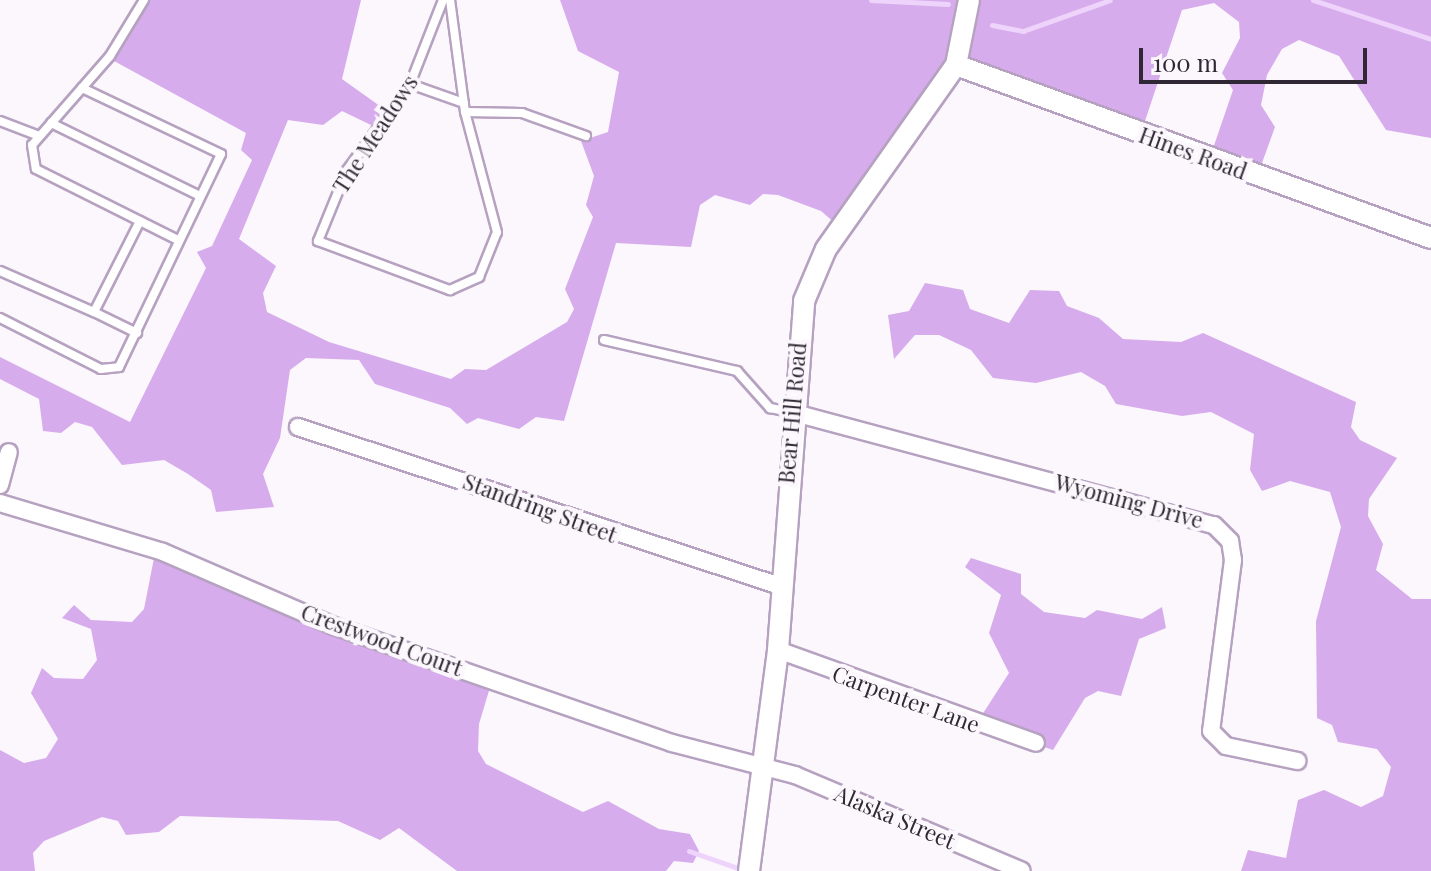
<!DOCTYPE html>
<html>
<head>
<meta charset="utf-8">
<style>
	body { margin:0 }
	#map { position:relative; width:1431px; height:871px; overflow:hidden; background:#fbf7fd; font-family:"Playfair Display",serif }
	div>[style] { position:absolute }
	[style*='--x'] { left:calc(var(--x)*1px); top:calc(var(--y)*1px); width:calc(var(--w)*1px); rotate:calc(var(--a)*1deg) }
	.forest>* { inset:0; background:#d7acec }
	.stream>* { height:5px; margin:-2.5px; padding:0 2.5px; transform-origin:2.5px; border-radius:2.5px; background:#eed4fb }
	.roads { filter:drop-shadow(2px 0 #b6a2c0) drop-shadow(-2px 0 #b6a2c0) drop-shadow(0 2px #b6a2c0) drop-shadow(0 -2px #b6a2c0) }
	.service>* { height:8px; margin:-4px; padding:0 4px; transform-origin:4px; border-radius:4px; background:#fff }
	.minor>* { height:16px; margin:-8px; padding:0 8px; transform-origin:8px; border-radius:8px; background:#fff }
	.tertiary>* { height:20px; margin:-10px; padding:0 10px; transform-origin:10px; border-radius:10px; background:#fff }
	span { translate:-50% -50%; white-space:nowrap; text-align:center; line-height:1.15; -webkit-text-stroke:8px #fbf7fd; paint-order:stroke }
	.street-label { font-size:22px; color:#2f2733 }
	.scale { position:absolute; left:1139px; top:48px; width:228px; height:36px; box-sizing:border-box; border:4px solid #2f2733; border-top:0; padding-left:10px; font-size:24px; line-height:28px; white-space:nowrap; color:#2f2733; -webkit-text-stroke:6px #fbf7fd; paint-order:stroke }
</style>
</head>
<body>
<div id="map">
	<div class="forest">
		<div style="clip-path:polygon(149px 0,361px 0,342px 79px,384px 109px,380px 117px,373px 126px,342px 111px,323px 125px,288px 120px,239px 239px,276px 266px,263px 293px,267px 312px,329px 342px,451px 379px,465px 369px,486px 370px,567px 322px,574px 309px,565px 289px,593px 217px,586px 205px,594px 176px,581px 141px,608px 132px,619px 72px,578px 51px,560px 0,1431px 0,1431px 138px,1386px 130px,1339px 56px,1299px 40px,1282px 49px,1267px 75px,1261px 105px,1275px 127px,1257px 177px,1208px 163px,1233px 90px,1222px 73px,1240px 38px,1239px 22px,1214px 3px,1182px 10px,1140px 136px,964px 70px,844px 231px,821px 211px,778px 195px,763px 194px,750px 205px,715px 195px,700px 205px,691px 247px,616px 243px,564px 421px,536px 417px,519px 429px,478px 418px,467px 424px,450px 408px,375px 384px,359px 360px,306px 358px,290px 370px,280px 438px,263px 474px,274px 507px,216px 512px,211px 490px,188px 474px,164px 460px,122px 465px,92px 427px,75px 422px,61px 433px,43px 431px,39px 399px,0 379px,0 357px,130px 422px,206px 268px,197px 252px,212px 246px,252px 160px,241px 150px,246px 133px,114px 61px)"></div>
		<div style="clip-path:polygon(925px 283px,963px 290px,970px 309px,1009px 323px,1030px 290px,1059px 291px,1067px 306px,1099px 318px,1123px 339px,1181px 342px,1203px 333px,1356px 402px,1351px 427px,1360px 440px,1397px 458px,1369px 499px,1368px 516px,1383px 544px,1376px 570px,1412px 599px,1431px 599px,1431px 871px,1241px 871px,1248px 850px,1286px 858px,1298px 800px,1324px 790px,1361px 807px,1383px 796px,1391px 767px,1377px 749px,1338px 742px,1332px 725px,1317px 718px,1316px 621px,1341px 527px,1330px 492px,1290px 481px,1262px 491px,1250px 470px,1254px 434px,1211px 412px,1182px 416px,1116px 404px,1105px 386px,1081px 372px,1036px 383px,993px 378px,971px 350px,939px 335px,915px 335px,894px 359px,888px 315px,909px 311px)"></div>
		<div style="clip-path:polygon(155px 553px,491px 684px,479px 724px,478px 751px,486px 764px,583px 812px,608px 801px,659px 829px,690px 834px,699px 851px,693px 863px,674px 861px,666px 871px,457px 871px,399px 828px,380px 840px,338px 821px,180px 816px,159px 832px,126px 835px,118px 821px,102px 817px,44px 841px,33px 853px,35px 871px,0 871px,0 750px,24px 763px,46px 758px,58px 739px,31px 693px,42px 668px,54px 678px,83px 679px,97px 660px,91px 629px,62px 618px,74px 605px,91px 620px,132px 622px,144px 609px)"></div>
		<div style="clip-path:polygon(971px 558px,1021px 574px,1021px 594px,1044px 612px,1085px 618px,1097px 610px,1142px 619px,1162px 607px,1166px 628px,1139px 639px,1121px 696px,1098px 691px,1085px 698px,1053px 750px,988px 728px,980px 718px,1009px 673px,989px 633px,1001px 595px,965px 567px)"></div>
	</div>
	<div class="stream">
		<div style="--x:871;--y:0;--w:77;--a:3"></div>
		<div style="--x:1313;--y:0;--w:124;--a:18.3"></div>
		<div style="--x:992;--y:25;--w:32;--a:11"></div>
		<div style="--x:1023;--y:31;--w:92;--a:-19.6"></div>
		<div style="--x:689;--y:851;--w:52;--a:19.1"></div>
	</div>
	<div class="roads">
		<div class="service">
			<div style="--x:144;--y:0;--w:66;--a:121.3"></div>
			<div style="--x:110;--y:56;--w:118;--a:131.2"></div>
			<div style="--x:32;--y:145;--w:24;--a:81"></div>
			<div style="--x:36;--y:169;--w:159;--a:26.6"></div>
			<div style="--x:443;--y:0;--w:90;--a:111.4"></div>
			<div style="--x:410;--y:84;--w:107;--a:126.2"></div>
			<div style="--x:347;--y:170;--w:77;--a:112.2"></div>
			<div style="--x:318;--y:241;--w:141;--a:20.4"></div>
			<div style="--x:450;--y:290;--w:32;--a:-24"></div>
			<div style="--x:479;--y:277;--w:48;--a:-68.2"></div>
			<div style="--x:497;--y:232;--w:124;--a:-104.9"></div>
			<div style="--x:465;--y:112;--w:113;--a:-97.6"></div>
			<div style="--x:410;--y:84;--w:57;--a:19.4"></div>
			<div style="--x:465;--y:112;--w:57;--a:1"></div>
			<div style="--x:522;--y:113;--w:68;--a:19.8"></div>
			<div style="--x:0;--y:121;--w:42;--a:21"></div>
			<div style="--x:51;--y:123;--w:166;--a:26.1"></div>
			<div style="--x:0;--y:271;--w:103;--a:23.6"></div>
			<div style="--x:94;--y:312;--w:102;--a:-63.2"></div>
			<div style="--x:94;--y:312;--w:48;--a:26"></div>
			<div style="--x:0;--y:318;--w:113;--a:26.8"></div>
			<div style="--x:101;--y:369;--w:18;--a:-6"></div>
			<div style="--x:119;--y:367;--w:236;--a:-64.4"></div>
			<div style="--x:221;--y:154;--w:154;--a:-154.6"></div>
			<div style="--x:604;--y:340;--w:137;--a:13.1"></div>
			<div style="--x:737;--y:371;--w:50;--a:48.3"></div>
			<div style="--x:770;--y:408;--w:21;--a:11"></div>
		</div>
		<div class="minor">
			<div style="--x:791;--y:412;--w:438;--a:15"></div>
			<div style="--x:1214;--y:525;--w:23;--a:45"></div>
			<div style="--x:1230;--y:541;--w:19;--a:81"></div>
			<div style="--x:1233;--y:560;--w:172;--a:97.3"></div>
			<div style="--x:1211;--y:731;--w:21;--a:45"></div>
			<div style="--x:1226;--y:746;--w:73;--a:11.9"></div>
			<div style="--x:298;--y:427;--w:511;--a:18.26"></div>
			<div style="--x:0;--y:485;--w:34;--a:-75"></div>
			<div style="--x:0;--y:503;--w:170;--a:16.7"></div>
			<div style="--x:163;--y:552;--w:186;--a:23.4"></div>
			<div style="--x:334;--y:626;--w:358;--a:19.1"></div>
			<div style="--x:672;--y:743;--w:127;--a:14.6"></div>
			<div style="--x:795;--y:775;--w:246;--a:22.9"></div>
			<div style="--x:778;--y:650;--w:274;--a:19.8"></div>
		</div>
		<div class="tertiary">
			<div style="--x:956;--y:65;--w:506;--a:20.01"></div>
			<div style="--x:749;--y:871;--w:223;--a:-82.5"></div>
			<div style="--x:778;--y:650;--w:350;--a:-85.7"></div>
			<div style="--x:804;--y:301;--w:56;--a:-67.1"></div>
			<div style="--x:826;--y:249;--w:225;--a:-54.8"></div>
			<div style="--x:956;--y:65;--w:66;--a:-78.7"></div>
		</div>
	</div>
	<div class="street-label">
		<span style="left:375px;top:134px;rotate:-57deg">The Meadows</span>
		<span style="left:1193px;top:153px;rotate:20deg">Hines Road</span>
		<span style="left:792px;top:413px;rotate:-85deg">Bear Hill Road</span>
		<span style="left:1129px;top:501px;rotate:15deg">Wyoming Drive</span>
		<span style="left:540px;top:508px;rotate:20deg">Standring Street</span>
		<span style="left:382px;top:640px;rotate:20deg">Crestwood Court</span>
		<span style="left:906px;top:699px;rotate:20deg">Carpenter Lane</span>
		<span style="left:895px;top:817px;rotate:23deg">Alaska Street</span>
	</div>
	<div class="scale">100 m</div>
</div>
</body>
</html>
